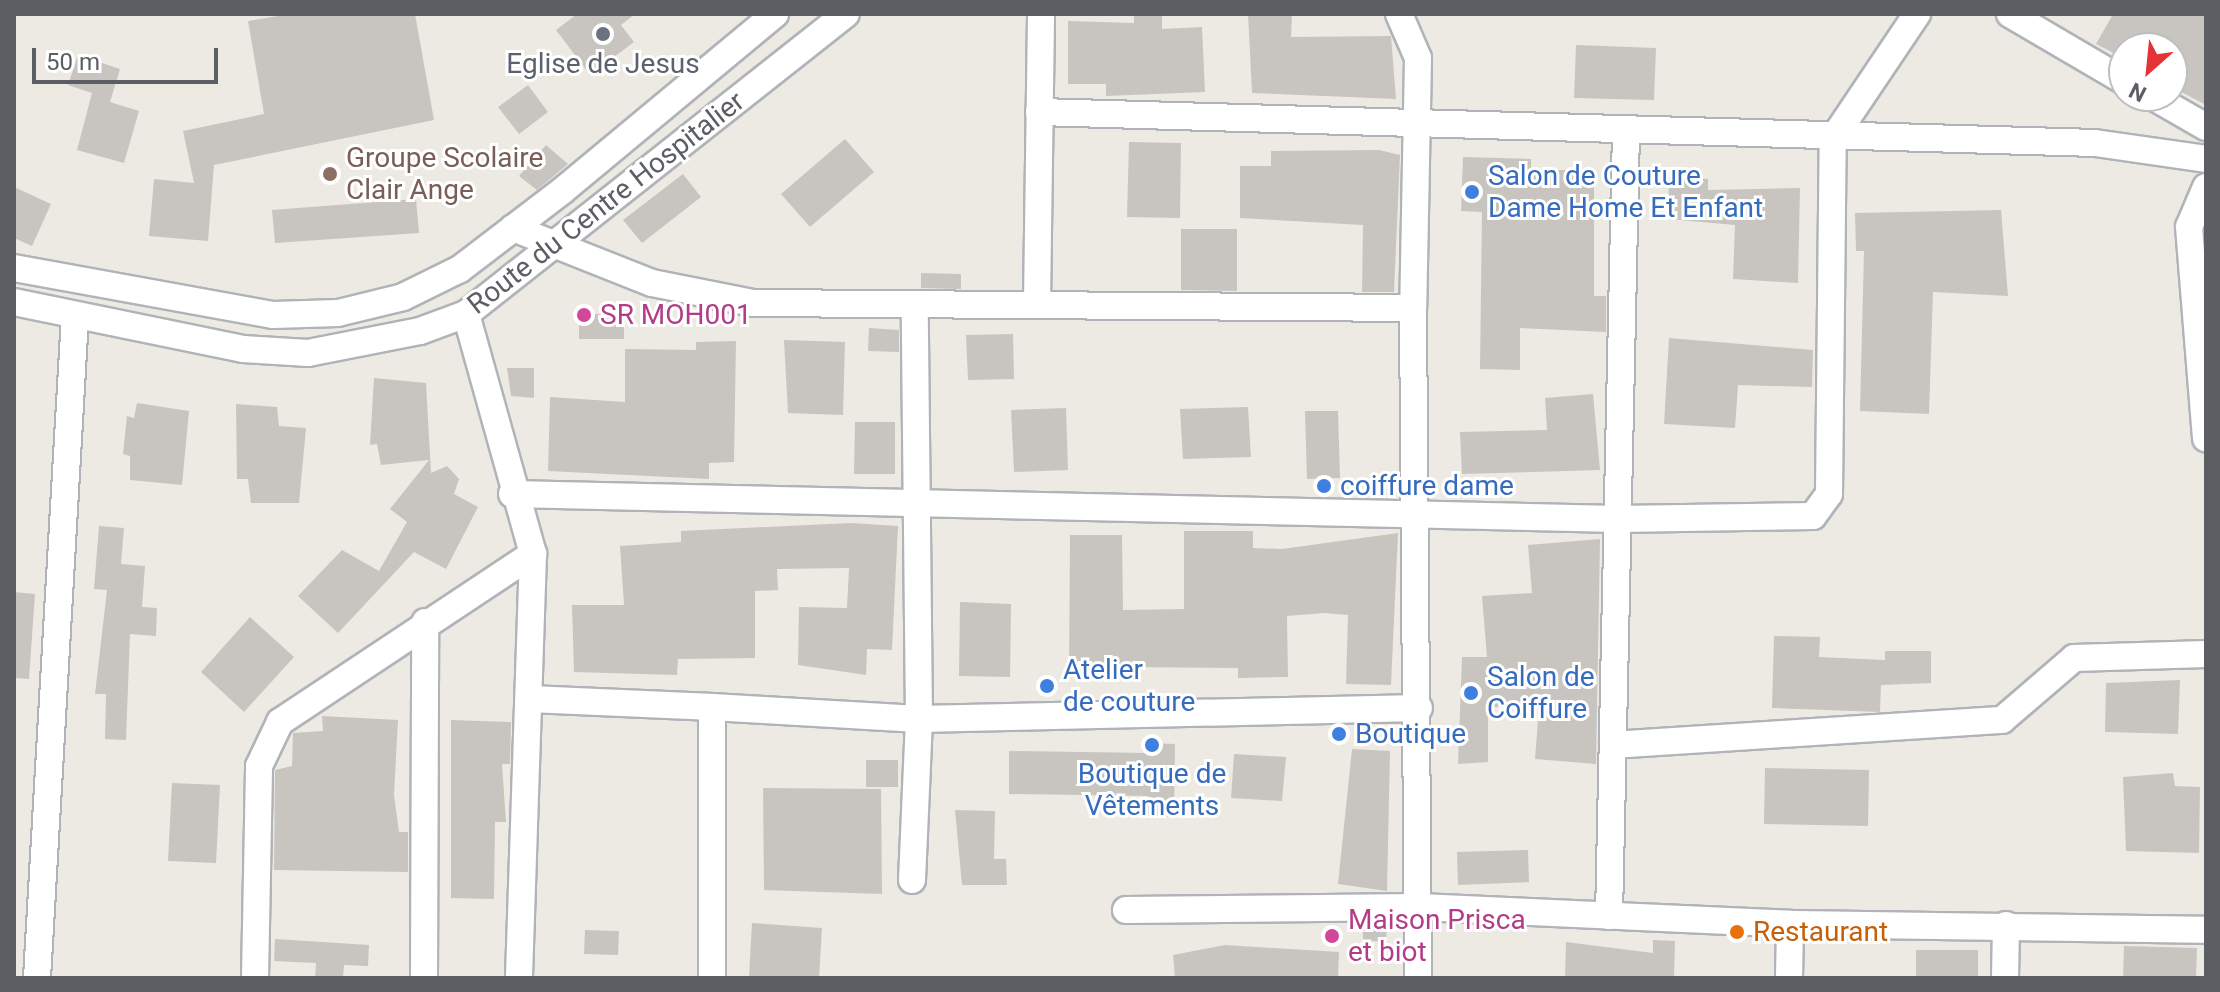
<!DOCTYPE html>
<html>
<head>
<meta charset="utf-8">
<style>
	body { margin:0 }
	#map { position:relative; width:2220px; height:992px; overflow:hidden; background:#edeae3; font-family:Roboto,sans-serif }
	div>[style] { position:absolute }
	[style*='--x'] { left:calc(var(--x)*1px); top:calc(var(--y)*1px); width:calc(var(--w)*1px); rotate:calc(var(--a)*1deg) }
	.building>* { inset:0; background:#c8c5c0 }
	.roads { filter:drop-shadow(2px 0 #b0b4b8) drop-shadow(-2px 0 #b0b4b8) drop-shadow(0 2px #b0b4b8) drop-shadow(0 -2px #b0b4b8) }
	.minor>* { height:26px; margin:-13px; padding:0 13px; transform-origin:13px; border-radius:13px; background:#fff }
	.dots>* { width:22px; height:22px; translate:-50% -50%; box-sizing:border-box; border:4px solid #fff; border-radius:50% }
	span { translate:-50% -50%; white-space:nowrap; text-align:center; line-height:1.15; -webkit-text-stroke:6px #fff; paint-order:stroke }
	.worship-label { font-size:28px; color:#5b616d }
	.education-label { font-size:28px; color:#785e54 }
	.left { translate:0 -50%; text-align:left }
	.shop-label { font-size:28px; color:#366cbe }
	.street-label { font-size:28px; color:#5b5f63 }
	.hotel-label { font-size:28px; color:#b23c85 }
	.food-label { font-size:28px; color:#c56008 }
	.frame { position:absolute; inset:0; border:16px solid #5b5f63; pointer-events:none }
	.north { position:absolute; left:2108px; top:32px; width:80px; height:80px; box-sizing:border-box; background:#fff; border:2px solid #bdbfc1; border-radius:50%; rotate:207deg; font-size:22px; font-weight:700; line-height:32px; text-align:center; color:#5b5f63 }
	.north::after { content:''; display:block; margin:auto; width:28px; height:36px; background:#e43235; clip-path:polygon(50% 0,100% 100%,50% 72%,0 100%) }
	.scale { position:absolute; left:32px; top:48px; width:186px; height:36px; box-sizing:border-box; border:4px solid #5b5f63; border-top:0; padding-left:10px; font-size:24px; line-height:28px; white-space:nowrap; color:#5b5f63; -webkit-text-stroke:6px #fff; paint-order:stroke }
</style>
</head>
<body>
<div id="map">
	<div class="building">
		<div style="clip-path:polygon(290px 14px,415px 14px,434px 120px,214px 165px,208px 241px,149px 236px,154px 179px,194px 183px,183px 131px,264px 114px,248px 21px)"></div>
		<div style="clip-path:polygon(577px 14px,635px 14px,621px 25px,634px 42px,590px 75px,556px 30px)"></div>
		<div style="clip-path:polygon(1134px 14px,1162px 14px,1162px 29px,1202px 27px,1205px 92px,1106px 96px,1106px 84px,1068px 84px,1068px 21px,1134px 23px)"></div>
		<div style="clip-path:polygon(1248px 14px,1292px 14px,1291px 37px,1391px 36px,1396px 99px,1252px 93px)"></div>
		<div style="clip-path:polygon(2113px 14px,2206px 14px,2206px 105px,2172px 87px,2172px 48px,2124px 48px,2121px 57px,2096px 44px)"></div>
		<div style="clip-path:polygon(1576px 45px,1656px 48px,1654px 100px,1574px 98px)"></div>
		<div style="clip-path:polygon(78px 55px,120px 69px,110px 102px,139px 111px,124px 163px,77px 150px,92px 93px,68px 85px)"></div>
		<div style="clip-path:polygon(528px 85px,548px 112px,519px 134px,498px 107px)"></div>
		<div style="clip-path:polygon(845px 139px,874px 172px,810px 227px,781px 194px)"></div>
		<div style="clip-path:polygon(1129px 142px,1181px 143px,1180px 218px,1127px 217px)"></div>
		<div style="clip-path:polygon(546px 145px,568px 164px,537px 190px,519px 176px)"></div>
		<div style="clip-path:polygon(1379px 150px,1400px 155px,1394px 292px,1362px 292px,1363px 225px,1240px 218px,1240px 166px,1271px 166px,1271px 151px)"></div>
		<div style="clip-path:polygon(1463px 157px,1531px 159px,1531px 170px,1594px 170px,1594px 296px,1606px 296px,1606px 332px,1520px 328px,1520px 370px,1480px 369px,1482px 212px,1461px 211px)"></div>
		<div style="clip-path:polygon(683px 174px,701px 197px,642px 243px,623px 220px)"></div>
		<div style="clip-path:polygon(1669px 177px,1708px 179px,1708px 190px,1800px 188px,1798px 283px,1733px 279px,1735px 225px,1668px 219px)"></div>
		<div style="clip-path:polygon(14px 187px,51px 204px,32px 246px,14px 238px)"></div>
		<div style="clip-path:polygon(416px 199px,419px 233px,275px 243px,272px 210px)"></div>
		<div style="clip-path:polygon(2001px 210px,2008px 296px,1933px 292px,1929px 414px,1860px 411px,1864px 251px,1856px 251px,1855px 213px)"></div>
		<div style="clip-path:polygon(1181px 229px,1237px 229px,1237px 291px,1181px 290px)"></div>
		<div style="clip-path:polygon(921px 273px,961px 274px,961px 289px,921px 288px)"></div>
		<div style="clip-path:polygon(579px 314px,624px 314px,624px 339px,579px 339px)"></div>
		<div style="clip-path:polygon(869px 328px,899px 330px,899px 352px,868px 351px)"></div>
		<div style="clip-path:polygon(1013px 334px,1014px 379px,968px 380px,966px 335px)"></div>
		<div style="clip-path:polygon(1669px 338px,1813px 350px,1812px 387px,1738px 385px,1735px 428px,1664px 424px)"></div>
		<div style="clip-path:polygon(784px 340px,845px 342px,843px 415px,788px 413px)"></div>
		<div style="clip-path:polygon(736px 341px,734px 462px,709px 463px,709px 479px,548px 471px,550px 397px,625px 402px,625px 349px,696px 350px,696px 342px)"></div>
		<div style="clip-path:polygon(507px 368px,534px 368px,534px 398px,511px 396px)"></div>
		<div style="clip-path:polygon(374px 378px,426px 383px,431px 473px,447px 466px,459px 479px,454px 494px,478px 507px,446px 569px,414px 552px,338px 633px,298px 596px,342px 550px,379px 571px,407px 522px,390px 509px,429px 460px,381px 465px,377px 444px,370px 445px)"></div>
		<div style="clip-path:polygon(1593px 394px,1600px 470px,1462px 474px,1460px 432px,1547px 430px,1545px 398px)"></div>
		<div style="clip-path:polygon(137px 403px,189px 411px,182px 485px,130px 480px,130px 456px,123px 454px,127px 416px,134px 418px)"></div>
		<div style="clip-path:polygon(236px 404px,277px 407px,279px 426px,306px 428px,299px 503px,251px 503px,248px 479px,237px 479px)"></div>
		<div style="clip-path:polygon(1248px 407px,1251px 457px,1183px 459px,1180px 409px)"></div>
		<div style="clip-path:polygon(1066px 408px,1068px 470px,1014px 472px,1011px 410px)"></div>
		<div style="clip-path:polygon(1305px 411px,1338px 411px,1340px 478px,1307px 479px)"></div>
		<div style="clip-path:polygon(855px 422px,895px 422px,895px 474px,854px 474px)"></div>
		<div style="clip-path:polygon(851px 523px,898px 526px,892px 650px,867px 649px,866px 675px,798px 665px,799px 607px,847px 608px,849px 568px,777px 569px,778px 590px,755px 591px,755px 658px,678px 659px,677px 675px,574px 672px,572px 605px,624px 605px,620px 546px,681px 542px,681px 531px)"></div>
		<div style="clip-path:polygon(99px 526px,124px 528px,121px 564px,145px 566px,142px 607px,157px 608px,156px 636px,130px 634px,126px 740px,105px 739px,106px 694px,95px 694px,107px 590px,94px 589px)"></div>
		<div style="clip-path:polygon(1184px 531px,1253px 531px,1253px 548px,1282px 549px,1398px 533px,1391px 685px,1346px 684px,1348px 615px,1324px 613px,1287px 616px,1288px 677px,1238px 678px,1238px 668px,1120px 667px,1119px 677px,1069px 677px,1070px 535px,1122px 535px,1123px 610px,1184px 609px)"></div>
		<div style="clip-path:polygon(1600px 539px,1596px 764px,1535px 759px,1539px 707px,1488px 707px,1488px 762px,1458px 764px,1462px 657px,1487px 657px,1482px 596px,1532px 593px,1528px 545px)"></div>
		<div style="clip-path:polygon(14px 592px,35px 594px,29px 679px,14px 678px)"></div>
		<div style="clip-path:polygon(960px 602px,1011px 604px,1010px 677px,959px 676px)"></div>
		<div style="clip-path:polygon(250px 617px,294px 657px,244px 712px,201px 672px)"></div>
		<div style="clip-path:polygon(1774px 636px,1820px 637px,1819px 657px,1885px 660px,1885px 651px,1931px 651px,1931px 683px,1881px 685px,1880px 712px,1772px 708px)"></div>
		<div style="clip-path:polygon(2180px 680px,2178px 734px,2105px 732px,2106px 683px)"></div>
		<div style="clip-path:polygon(322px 716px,398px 720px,394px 795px,399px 832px,408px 832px,408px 872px,274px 870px,275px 770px,292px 766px,293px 733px,323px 731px)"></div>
		<div style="clip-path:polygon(451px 720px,511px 722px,510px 764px,502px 764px,506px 822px,495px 822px,494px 899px,451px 898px)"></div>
		<div style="clip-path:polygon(1149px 743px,1175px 744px,1174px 817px,1147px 816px,1148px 796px,1009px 794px,1009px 751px,1149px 753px)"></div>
		<div style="clip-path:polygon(1352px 749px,1390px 751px,1387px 891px,1338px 884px)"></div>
		<div style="clip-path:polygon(1234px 754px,1286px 757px,1282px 801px,1231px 798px)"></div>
		<div style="clip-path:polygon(866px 760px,898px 760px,898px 787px,866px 787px)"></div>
		<div style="clip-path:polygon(1765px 768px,1869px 770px,1868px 826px,1764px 824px)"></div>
		<div style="clip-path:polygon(2173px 773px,2175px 786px,2200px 787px,2199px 853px,2126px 851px,2123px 777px)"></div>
		<div style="clip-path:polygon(172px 783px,220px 785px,216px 863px,168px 861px)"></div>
		<div style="clip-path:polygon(763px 788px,881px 789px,882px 894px,764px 890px)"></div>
		<div style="clip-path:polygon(955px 810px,995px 811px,994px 859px,1006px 859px,1007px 885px,962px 885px)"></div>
		<div style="clip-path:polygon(1528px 850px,1529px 882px,1458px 885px,1457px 852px)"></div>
		<div style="clip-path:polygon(752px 923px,822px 928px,819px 978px,749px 978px)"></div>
		<div style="clip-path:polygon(1387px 923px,1386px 941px,1363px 941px,1363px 924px)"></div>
		<div style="clip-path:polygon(585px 930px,619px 931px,618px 955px,584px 954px)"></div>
		<div style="clip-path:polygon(275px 939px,369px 945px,368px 966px,344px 965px,343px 978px,315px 978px,316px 963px,274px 961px)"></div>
		<div style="clip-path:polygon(1653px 940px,1675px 941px,1674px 978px,1565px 978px,1566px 942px,1653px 953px)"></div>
		<div style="clip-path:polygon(1225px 945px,1339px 952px,1338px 978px,1175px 978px,1173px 955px)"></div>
		<div style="clip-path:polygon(2124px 946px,2197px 948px,2196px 978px,2123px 978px)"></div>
		<div style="clip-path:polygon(1916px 950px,1978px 950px,1978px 978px,1916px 978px)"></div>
	</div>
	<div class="roads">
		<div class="minor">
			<div style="--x:1399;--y:14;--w:48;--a:66.6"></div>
			<div style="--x:1418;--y:58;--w:250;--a:91.1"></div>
			<div style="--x:1413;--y:308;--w:670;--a:89.57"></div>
			<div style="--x:2010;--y:14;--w:132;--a:30.4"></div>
			<div style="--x:2152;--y:96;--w:62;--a:29.9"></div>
			<div style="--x:1039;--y:112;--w:1056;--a:1.68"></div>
			<div style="--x:2095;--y:143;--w:112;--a:8.2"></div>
			<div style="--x:2206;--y:187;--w:43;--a:113"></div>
			<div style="--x:2189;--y:227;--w:212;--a:85.4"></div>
			<div style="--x:513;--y:228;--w:149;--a:21.6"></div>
			<div style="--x:652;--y:283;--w:103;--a:11.2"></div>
			<div style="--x:753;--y:303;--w:660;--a:0.43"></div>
			<div style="--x:14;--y:268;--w:263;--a:10.3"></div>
			<div style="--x:273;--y:315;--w:65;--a:-1.8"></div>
			<div style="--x:338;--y:313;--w:67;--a:-13.8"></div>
			<div style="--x:403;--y:297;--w:64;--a:-26.2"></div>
			<div style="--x:460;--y:269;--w:128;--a:-37.4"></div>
			<div style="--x:562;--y:191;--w:277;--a:-39.7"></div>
			<div style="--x:14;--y:302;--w:234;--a:11.6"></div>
			<div style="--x:243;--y:349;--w:65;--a:3.5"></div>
			<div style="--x:308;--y:353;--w:114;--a:-11.1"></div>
			<div style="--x:420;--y:331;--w:49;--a:-20.3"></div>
			<div style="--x:466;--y:314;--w:484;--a:-38.3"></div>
			<div style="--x:1037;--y:303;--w:289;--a:-89.2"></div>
			<div style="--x:466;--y:314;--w:249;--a:74.4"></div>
			<div style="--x:533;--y:554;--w:424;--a:91.9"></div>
			<div style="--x:512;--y:494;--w:1106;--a:1.29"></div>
			<div style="--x:1618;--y:519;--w:195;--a:-0.9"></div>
			<div style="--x:1813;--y:516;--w:27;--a:-54"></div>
			<div style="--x:1829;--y:494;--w:355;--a:-89.4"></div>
			<div style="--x:1833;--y:139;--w:151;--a:-56.1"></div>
			<div style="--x:531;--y:699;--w:181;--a:2.5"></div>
			<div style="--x:712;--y:707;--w:271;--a:90"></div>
			<div style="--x:712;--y:707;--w:207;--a:3.3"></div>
			<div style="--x:919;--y:719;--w:500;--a:-1.26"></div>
			<div style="--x:1613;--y:745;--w:390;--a:-3.7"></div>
			<div style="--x:2002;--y:720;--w:95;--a:-40.7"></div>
			<div style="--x:2074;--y:658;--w:132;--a:-1.7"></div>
			<div style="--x:912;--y:880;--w:161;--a:-87.5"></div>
			<div style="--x:919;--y:719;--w:411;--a:-90.6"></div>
			<div style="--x:1126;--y:910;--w:294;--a:-0.6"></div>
			<div style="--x:1420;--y:907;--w:370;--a:2.6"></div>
			<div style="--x:1790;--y:924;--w:416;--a:0.8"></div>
			<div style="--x:1609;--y:916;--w:785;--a:-88.76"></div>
			<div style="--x:37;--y:978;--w:663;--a:-86.71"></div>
			<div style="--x:255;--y:978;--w:212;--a:-88.9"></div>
			<div style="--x:259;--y:766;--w:49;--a:-64.5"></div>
			<div style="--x:280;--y:722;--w:304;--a:-33.6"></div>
			<div style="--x:424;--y:978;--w:356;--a:-89.8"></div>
			<div style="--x:1789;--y:978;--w:54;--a:-88.9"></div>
			<div style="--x:2005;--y:978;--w:53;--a:-88.9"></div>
		</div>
	</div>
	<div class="dots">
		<div style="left:603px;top:34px;background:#6b7280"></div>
		<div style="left:330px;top:174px;background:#8d6e63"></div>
		<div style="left:1472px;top:192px;background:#3f7fe0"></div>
		<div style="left:584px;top:315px;background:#d1479c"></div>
		<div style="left:1324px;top:486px;background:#3f7fe0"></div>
		<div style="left:1047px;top:686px;background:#3f7fe0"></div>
		<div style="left:1471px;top:693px;background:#3f7fe0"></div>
		<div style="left:1339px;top:734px;background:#3f7fe0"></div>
		<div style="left:1152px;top:745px;background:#3f7fe0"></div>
		<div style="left:1737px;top:932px;background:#e8710a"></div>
		<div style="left:1332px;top:936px;background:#d1479c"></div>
	</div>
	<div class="worship-label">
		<span style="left:603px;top:64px">Eglise de Jesus</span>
	</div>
	<div class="education-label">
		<span class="left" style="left:346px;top:174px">Groupe Scolaire<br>Clair Ange</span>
	</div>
	<div class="shop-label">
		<span class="left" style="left:1488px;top:192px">Salon de Couture<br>Dame Home Et Enfant</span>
		<span class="left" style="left:1340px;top:486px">coiffure dame</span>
		<span class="left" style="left:1063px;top:686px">Atelier<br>de couture</span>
		<span class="left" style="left:1487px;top:693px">Salon de<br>Coiffure</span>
		<span class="left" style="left:1355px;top:734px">Boutique</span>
		<span style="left:1152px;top:790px">Boutique de<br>Vêtements</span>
	</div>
	<div class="street-label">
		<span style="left:606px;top:203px;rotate:-38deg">Route du Centre Hospitalier</span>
	</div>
	<div class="hotel-label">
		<span class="left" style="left:600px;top:315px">SR MOH001</span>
		<span class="left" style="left:1348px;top:936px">Maison Prisca<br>et biot</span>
	</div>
	<div class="food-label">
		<span class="left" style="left:1753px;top:932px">Restaurant</span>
	</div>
	<div class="frame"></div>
	<div class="north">N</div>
	<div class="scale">50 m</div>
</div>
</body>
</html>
